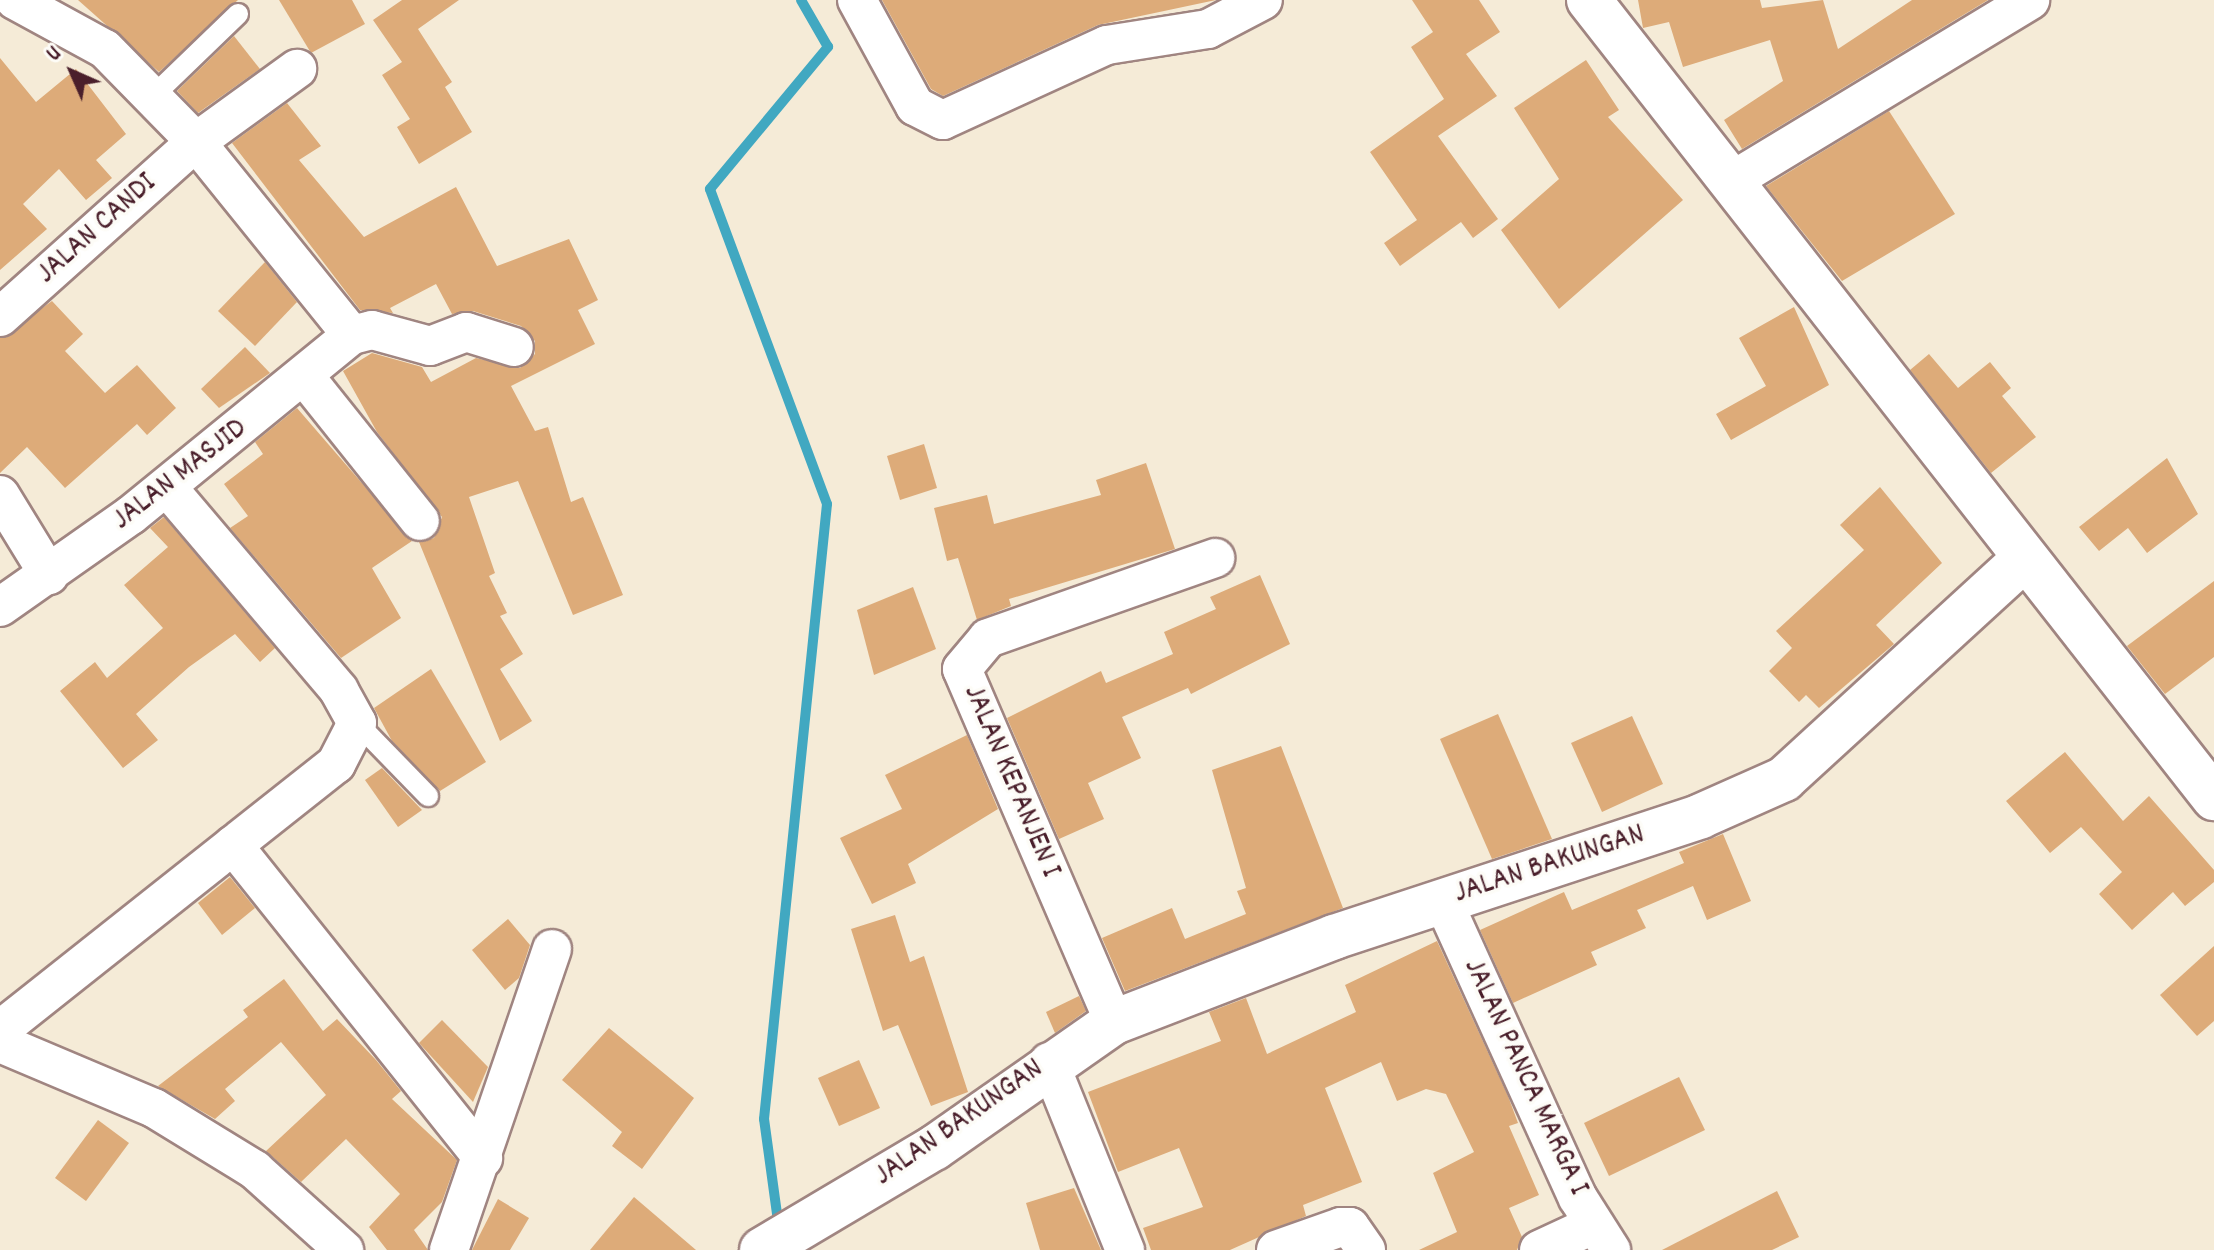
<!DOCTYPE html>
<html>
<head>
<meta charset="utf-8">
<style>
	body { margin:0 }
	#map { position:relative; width:2214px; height:1250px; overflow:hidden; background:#f5ebd7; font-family:Dekko,sans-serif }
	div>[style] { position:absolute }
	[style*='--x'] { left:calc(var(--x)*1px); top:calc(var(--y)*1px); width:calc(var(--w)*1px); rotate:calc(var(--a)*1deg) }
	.stream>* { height:10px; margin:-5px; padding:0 5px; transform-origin:5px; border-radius:5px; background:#41a8c1 }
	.building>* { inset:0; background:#ddab79 }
	.roads { filter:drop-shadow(2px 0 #a08581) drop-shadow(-2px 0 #a08581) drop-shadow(0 2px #a08581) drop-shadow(0 -2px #a08581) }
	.service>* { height:20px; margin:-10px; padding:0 10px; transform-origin:10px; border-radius:10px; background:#fff }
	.minor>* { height:38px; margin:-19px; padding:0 19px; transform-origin:19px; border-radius:19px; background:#fff }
	.secondary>* { height:44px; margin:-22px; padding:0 22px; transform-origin:22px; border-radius:22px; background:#fff }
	span { translate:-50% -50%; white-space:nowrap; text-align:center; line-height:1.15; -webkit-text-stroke:7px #fdfcf7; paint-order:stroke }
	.street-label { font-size:30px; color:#4a1f2b }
	.north { position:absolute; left:32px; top:32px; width:80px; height:80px; -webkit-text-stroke:6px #fdfcf7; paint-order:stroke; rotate:315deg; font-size:22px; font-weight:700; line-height:32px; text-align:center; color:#4a1f2b }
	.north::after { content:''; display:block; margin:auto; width:28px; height:36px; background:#4a1f2b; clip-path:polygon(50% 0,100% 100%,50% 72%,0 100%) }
</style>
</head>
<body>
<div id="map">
	<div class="stream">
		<div style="--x:778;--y:1221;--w:103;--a:-97.8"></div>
		<div style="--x:764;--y:1119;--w:618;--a:-84.15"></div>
		<div style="--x:827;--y:504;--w:336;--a:-110.4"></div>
		<div style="--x:710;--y:189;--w:185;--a:-50.3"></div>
		<div style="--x:828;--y:47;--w:54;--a:-119.9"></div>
	</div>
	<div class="building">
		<div style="clip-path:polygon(78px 0,238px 0,159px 72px)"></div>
		<div style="clip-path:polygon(279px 0,352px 0,365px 24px,311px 53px)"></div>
		<div style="clip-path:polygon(402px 0,459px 0,418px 29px,452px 82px,445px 87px,472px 132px,419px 164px,397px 127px,410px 119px,382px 75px,402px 62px,373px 20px)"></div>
		<div style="clip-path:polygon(882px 0,1216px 0,1098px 25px,943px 96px,931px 89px)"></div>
		<div style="clip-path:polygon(1412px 0,1479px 0,1500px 32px,1466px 54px,1497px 96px,1438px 136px,1498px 219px,1473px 238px,1461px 222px,1400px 266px,1384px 243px,1417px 220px,1370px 152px,1444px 99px,1411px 47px,1433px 32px)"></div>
		<div style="clip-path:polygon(1638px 0,1760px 0,1762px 8px,1823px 0,1838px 49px,1912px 0,1988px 0,1742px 149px,1724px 120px,1783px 81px,1770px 40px,1683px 67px,1669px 22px,1643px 28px)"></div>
		<div style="clip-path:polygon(234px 36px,260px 69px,198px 113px,177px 91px)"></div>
		<div style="clip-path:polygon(0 58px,36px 102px,76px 69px,126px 134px,96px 160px,112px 178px,86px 200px,59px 169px,23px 204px,47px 229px,0 270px)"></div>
		<div style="clip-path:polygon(1586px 60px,1619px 110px,1608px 117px,1683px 200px,1559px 309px,1501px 230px,1559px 179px,1514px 108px)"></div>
		<div style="clip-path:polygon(287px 103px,321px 146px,299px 160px,364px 237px,456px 187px,497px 266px,569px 239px,598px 300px,578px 310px,595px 344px,511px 386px,535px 431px,548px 427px,571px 502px,583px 497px,623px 595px,573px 615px,518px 481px,469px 497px,495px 573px,489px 576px,507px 613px,500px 616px,523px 654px,500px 669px,532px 721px,500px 741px,419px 542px,434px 538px,442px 517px,377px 432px,343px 371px,372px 353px,422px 367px,431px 382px,476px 358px,520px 368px,535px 354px,535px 341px,521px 326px,473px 311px,452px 314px,436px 284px,390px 308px,393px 313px,360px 310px,232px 143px)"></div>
		<div style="clip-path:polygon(1889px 111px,1955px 214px,1842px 281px,1766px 186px)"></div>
		<div style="clip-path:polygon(265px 262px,297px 302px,255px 346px,218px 311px)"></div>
		<div style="clip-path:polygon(52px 301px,83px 334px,65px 351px,105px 393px,137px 365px,176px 408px,147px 435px,137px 424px,65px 488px,27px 447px,0 473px,0 338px)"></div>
		<div style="clip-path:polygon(1794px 307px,1829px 385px,1731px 440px,1716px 414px,1766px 386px,1739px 338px)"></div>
		<div style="clip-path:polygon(245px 347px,270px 373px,219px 408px,201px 389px)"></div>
		<div style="clip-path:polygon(1929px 354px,1958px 388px,1990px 362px,2011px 388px,2002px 396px,2036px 437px,1991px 473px,1910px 370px)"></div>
		<div style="clip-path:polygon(297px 408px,412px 541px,372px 568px,401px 618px,341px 658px,230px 528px,248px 516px,224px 484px,263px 454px,255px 442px)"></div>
		<div style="clip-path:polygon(924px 444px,937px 488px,900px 500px,887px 456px)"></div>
		<div style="clip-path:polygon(2167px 458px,2198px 514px,2147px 553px,2128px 528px,2099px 551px,2079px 527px)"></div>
		<div style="clip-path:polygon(1146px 463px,1175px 549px,1009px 599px,1011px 606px,977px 620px,958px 558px,947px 561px,934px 508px,987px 495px,994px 524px,1101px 495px,1096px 480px)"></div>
		<div style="clip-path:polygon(1880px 487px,1942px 563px,1876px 625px,1894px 644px,1819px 708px,1806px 695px,1799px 702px,1769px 671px,1792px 648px,1776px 631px,1864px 550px,1840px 525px)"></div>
		<div style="clip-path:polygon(164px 517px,275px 648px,260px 662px,235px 634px,189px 667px,136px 714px,158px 740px,123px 768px,60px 691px,95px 662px,107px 678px,163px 628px,124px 585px,168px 547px,150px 528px)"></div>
		<div style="clip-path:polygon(1260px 575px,1290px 644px,1191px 694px,1188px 688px,1122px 717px,1141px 758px,1088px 783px,1104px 819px,1059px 839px,1007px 718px,1101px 671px,1106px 683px,1173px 654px,1164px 632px,1216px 609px,1210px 597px)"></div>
		<div style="clip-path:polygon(2214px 581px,2214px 657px,2165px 694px,2127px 646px)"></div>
		<div style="clip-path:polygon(913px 587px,936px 649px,874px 675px,857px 610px)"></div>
		<div style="clip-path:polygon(431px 669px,486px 762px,440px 791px,392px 741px,374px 708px)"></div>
		<div style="clip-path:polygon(1498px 714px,1552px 839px,1492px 859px,1440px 739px)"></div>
		<div style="clip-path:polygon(1632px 716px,1663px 784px,1602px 812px,1571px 743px)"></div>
		<div style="clip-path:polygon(967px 735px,998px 809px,908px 864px,916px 883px,872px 904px,840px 838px,902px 809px,885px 775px)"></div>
		<div style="clip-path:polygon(1281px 746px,1343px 908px,1125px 991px,1102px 938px,1172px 908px,1185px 939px,1246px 914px,1237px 891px,1246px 888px,1212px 770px)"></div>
		<div style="clip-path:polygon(2065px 752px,2123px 821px,2149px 796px,2214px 870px,2214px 882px,2185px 906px,2173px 892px,2132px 930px,2099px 894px,2122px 872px,2081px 827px,2050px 853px,2006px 801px)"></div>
		<div style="clip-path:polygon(382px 768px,422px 810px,398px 827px,365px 780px)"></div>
		<div style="clip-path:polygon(1723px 834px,1751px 901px,1707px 920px,1693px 886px,1637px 910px,1646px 928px,1591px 952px,1597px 965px,1513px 1003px,1480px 930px,1564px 892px,1572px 910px,1684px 863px,1679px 852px)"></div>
		<div style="clip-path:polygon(230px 877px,255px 908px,222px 935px,198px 903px)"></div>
		<div style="clip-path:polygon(895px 915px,910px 962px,924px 956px,968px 1092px,931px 1106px,898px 1025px,883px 1031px,851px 929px)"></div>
		<div style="clip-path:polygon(508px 919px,530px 945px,519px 978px,505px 990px,472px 950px)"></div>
		<div style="clip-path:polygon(1437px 941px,1508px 1096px,1518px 1123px,1509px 1126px,1539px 1195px,1509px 1208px,1522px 1237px,1517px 1250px,1419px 1250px,1457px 1232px,1433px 1173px,1474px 1152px,1446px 1094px,1426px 1089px,1397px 1101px,1381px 1062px,1325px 1088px,1362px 1182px,1303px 1205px,1306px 1216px,1230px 1250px,1151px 1250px,1143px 1228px,1203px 1207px,1179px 1148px,1118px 1172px,1088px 1092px,1221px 1041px,1209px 1012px,1246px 998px,1267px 1054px,1356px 1012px,1345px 985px)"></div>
		<div style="clip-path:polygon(2214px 946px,2214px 1021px,2197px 1036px,2160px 995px)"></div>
		<div style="clip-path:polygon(284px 979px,323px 1031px,337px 1019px,376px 1060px,401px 1091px,392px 1099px,457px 1160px,442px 1202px,414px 1230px,428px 1250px,387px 1250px,369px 1227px,400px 1194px,346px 1139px,301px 1182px,266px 1151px,326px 1095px,281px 1042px,225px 1089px,235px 1101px,215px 1119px,158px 1086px,248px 1017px,243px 1010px)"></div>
		<div style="clip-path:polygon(1079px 996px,1086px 1011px,1055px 1033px,1046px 1012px)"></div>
		<div style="clip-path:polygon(442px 1020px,488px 1067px,473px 1102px,419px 1043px)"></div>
		<div style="clip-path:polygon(609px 1028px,694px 1098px,642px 1169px,612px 1146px,622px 1132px,562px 1080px)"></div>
		<div style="clip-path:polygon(859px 1060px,880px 1108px,839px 1126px,818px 1078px)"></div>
		<div style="clip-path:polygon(1679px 1077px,1705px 1130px,1609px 1176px,1584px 1123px)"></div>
		<div style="clip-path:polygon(98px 1120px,129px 1143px,86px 1201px,55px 1178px)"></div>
		<div style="clip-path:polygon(1074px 1188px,1101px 1250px,1040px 1250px,1026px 1203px)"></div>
		<div style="clip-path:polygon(1777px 1191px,1799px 1237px,1772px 1250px,1662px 1250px)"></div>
		<div style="clip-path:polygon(634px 1197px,696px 1250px,590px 1250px)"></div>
		<div style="clip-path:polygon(498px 1199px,529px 1218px,510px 1250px,472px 1250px)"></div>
	</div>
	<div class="roads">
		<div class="service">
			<div style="--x:151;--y:98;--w:121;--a:-44"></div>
			<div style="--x:357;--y:723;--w:102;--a:45.8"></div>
		</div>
		<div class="minor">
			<div style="--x:15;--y:0;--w:102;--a:28.6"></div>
			<div style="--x:105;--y:49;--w:130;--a:45.6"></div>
			<div style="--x:196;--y:142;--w:248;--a:51.1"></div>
			<div style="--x:857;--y:0;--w:121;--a:61.3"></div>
			<div style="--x:915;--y:106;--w:31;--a:27"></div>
			<div style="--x:943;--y:120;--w:180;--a:-24.6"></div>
			<div style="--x:1107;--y:45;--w:102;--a:-9"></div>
			<div style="--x:1208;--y:29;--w:62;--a:-27.8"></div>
			<div style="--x:1730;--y:182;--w:351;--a:-31.2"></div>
			<div style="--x:0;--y:317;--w:263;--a:-41.8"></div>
			<div style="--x:196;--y:142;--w:125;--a:-35.9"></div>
			<div style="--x:305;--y:377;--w:184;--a:51.4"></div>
			<div style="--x:0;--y:495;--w:94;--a:58.5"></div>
			<div style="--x:0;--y:607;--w:160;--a:-35.1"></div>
			<div style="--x:131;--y:515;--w:285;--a:-39.2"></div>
			<div style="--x:352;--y:335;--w:21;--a:-14"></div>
			<div style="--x:372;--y:330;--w:60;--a:15.4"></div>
			<div style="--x:430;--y:346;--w:39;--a:-21"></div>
			<div style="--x:466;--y:332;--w:50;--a:17.4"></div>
			<div style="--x:233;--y:845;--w:401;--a:51.4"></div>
			<div style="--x:1443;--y:901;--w:326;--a:65.6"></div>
			<div style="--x:1578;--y:1198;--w:62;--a:57.6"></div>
			<div style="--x:1114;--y:1022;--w:384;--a:-113.3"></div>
			<div style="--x:962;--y:669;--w:40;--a:-50"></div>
			<div style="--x:988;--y:638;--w:241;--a:-19.4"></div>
			<div style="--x:0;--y:1030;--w:429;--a:-38.4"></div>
			<div style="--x:336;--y:764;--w:46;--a:-62.9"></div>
			<div style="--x:357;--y:723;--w:38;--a:-119"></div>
			<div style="--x:339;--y:690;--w:266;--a:-130.3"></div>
			<div style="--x:0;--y:1043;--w:167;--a:22.9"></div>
			<div style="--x:154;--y:1108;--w:119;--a:31.5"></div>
			<div style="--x:255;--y:1170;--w:120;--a:42"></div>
			<div style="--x:1049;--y:1062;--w:203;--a:68"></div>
			<div style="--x:449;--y:1250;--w:318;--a:-71.1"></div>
			<div style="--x:1276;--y:1250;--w:69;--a:-19.5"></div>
			<div style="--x:1341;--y:1227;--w:9;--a:0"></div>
			<div style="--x:1350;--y:1227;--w:28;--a:55"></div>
			<div style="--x:1539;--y:1250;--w:60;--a:-24.8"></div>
		</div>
		<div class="secondary">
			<div style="--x:1589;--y:0;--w:1014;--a:51.93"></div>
			<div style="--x:762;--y:1250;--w:200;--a:-30.7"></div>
			<div style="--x:934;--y:1148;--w:220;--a:-35"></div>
			<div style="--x:1114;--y:1022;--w:236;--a:-21.1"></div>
			<div style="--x:1334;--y:937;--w:386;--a:-18.2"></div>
			<div style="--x:1701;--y:816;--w:91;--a:-24"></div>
			<div style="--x:1784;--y:779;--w:327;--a:-42.5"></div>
		</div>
	</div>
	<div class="street-label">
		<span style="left:98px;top:230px;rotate:-42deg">JALAN CANDI</span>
		<span style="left:181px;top:476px;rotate:-38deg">JALAN MASJID</span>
		<span style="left:1010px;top:782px;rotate:67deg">JALAN KEPANJEN I</span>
		<span style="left:1550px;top:866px;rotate:-18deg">JALAN BAKUNGAN</span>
		<span style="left:1524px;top:1078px;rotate:65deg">JALAN PANCA MARGA I</span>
		<span style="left:960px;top:1124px;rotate:-35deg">JALAN BAKUNGAN</span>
	</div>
	<div class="north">U</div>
</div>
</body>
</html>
